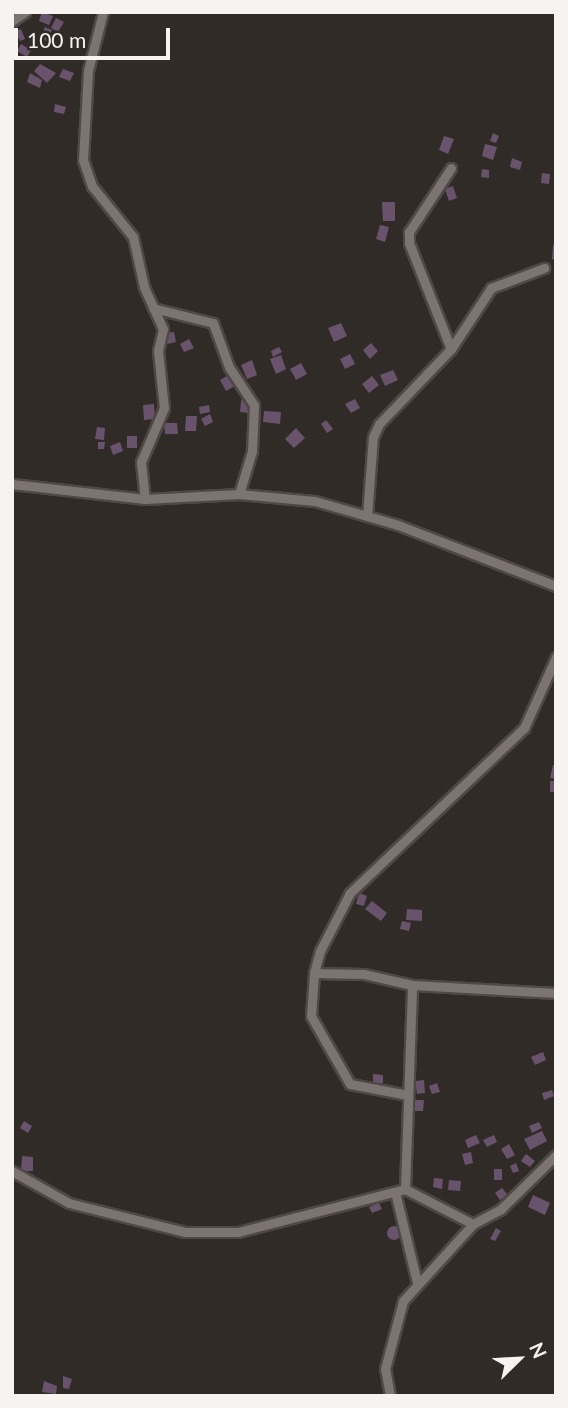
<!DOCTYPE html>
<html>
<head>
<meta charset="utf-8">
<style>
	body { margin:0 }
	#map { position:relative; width:568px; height:1408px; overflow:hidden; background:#312b27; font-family:Lato,sans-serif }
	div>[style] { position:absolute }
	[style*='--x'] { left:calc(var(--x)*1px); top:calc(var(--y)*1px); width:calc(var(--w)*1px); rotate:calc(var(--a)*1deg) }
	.building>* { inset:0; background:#69536c }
	.round { border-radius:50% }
	.roads { filter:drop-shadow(2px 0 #4e4946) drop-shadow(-2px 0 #4e4946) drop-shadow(0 2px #4e4946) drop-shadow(0 -2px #4e4946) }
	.street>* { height:9px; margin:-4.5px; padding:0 4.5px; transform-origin:4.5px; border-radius:4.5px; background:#7c7470 }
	span { translate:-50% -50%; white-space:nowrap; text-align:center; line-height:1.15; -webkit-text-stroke:5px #312b27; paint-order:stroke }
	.frame { position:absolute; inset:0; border:14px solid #f7f3f0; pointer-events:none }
	.north { position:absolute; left:484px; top:1324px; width:70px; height:70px; -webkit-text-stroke:5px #312b27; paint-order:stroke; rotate:66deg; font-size:19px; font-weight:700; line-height:28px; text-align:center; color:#f7f3f0 }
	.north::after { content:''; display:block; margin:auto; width:24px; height:32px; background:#f7f3f0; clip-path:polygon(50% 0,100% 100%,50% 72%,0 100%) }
	.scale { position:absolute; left:14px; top:28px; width:156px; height:32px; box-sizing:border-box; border:4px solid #f7f3f0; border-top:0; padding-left:9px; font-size:21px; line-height:24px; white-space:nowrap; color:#f7f3f0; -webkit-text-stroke:5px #312b27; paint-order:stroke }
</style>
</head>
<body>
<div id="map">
	<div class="building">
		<div style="clip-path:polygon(42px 12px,53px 16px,49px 25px,39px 21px)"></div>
		<div style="clip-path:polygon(56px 18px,64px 22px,58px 32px,51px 28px)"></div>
		<div style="clip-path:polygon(45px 27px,52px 30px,47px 41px,40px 39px)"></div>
		<div style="clip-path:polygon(21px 29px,25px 39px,20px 41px,15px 31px)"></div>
		<div style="clip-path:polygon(21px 44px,31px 50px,27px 57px,17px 51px)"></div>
		<div style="clip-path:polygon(40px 64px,56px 73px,47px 83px,34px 71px)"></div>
		<div style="clip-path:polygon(63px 69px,74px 73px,70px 81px,59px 77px)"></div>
		<div style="clip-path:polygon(30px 73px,42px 80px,40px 88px,27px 82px)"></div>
		<div style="clip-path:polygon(55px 104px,66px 107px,64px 114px,54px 112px)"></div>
		<div style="clip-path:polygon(493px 133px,499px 136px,496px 143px,490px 141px)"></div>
		<div style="clip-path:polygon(444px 136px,454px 139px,448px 154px,439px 150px)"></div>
		<div style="clip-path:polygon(485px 144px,497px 147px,493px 160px,482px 156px)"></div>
		<div style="clip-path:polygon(512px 158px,522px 162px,520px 170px,510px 167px)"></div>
		<div style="clip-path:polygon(482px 169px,489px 170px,489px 178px,481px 177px)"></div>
		<div style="clip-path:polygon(542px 173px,550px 174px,549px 184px,541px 183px)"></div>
		<div style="clip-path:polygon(453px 186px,457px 198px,449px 201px,445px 189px)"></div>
		<div style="clip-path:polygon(382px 202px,395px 202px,395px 221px,383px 221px)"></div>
		<div style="clip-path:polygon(380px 225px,389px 227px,385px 242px,376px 239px)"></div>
		<div style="clip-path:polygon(553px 245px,556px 245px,556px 260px,552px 259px)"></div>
		<div style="clip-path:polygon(341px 323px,347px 336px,334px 342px,328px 328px)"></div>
		<div style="clip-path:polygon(174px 332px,176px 342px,167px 344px,165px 333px)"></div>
		<div style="clip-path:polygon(189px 339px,194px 348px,184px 352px,180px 344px)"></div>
		<div style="clip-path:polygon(371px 343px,378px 351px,370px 359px,363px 350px)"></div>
		<div style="clip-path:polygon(279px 347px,282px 352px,273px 357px,271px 351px)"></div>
		<div style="clip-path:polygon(350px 354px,355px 364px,345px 369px,340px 359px)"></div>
		<div style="clip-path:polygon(281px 355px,286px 369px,276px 374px,270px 359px)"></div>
		<div style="clip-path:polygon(252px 360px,257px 375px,247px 379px,241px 365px)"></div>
		<div style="clip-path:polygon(301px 363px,307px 374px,296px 380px,290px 369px)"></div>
		<div style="clip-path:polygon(393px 370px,398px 380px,385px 386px,380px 375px)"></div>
		<div style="clip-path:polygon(229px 375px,235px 386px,226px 391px,220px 380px)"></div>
		<div style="clip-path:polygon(372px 376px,379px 385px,369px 393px,362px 384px)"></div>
		<div style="clip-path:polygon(355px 399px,360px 408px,351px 413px,345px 404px)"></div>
		<div style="clip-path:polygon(241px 400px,249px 401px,248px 413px,240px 412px)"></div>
		<div style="clip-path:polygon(154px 404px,155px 419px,144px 420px,143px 405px)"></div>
		<div style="clip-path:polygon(209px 405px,210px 412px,200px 414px,199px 407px)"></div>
		<div style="clip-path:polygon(264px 411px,281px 412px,280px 424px,263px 422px)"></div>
		<div style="clip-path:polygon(210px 414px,213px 422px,205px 426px,201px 419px)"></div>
		<div style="clip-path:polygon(186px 416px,197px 416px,196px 431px,185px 431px)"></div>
		<div style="clip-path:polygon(326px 420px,333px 429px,327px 433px,321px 424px)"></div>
		<div style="clip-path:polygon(164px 423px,177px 423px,178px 434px,165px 434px)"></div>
		<div style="clip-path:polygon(97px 427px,105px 428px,104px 440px,95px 439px)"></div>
		<div style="clip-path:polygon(296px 428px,305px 438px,294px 448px,285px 439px)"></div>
		<div style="clip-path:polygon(127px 436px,137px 436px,137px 448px,127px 448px)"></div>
		<div style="clip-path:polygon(98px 442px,105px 442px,104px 449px,98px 449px)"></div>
		<div style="clip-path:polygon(120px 442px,123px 451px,113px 455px,110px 446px)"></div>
		<div style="clip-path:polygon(553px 765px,556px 765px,556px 779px,550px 778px)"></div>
		<div style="clip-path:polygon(550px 781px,556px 781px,556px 792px,550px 792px)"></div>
		<div style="clip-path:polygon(359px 893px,367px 896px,364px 906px,356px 904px)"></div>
		<div style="clip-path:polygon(372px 901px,387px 913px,381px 921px,365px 909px)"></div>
		<div style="clip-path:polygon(407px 909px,422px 910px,422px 921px,406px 920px)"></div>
		<div style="clip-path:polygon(402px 921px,411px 923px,409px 931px,400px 929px)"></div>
		<div style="clip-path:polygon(543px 1052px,546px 1060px,535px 1065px,531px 1057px)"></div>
		<div style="clip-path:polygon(373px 1074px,383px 1075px,383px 1083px,373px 1083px)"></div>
		<div style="clip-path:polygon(424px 1080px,425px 1093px,417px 1094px,415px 1081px)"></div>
		<div style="clip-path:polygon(437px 1083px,440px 1092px,432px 1094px,429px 1086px)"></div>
		<div style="clip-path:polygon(552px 1090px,554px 1096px,544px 1100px,542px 1093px)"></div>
		<div style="clip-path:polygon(415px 1100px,424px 1100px,423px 1111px,415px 1111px)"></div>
		<div style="clip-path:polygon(24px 1121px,32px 1126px,28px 1133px,20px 1128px)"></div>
		<div style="clip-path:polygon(539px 1122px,542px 1128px,532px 1133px,529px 1126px)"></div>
		<div style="clip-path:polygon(542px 1131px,547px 1141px,530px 1150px,524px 1139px)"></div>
		<div style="clip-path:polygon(476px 1135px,480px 1143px,468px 1148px,465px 1140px)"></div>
		<div style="clip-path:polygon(494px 1135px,497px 1142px,487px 1147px,483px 1140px)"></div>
		<div style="clip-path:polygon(509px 1144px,515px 1155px,507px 1159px,501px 1149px)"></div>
		<div style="clip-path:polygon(471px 1152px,473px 1163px,465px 1165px,462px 1154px)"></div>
		<div style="clip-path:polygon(526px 1154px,535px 1161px,530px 1167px,521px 1161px)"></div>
		<div style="clip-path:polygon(22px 1156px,33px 1157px,33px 1171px,21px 1171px)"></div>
		<div style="clip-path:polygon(516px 1163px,519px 1171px,513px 1173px,510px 1166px)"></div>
		<div style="clip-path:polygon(494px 1169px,502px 1169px,502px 1180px,494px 1180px)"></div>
		<div style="clip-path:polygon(434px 1178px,443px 1179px,442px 1189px,433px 1187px)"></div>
		<div style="clip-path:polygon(449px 1180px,461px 1181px,460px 1191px,448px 1190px)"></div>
		<div style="clip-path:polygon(502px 1188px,508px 1195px,500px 1200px,495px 1193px)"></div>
		<div style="clip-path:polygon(533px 1195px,550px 1203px,545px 1215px,528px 1207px)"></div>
		<div style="clip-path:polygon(379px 1203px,382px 1209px,372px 1213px,369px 1207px)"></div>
		<div class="round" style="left:387px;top:1226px;width:14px;height:14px"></div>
		<div style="clip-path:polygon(496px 1228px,501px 1231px,495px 1241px,490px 1239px)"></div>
		<div style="clip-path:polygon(63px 1376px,72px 1379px,69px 1389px,63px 1388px)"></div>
		<div style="clip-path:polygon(44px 1381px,57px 1386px,56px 1394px,42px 1392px)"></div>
	</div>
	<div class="roads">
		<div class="street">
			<div style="--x:103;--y:12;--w:61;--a:104.3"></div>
			<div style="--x:88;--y:71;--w:89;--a:93.2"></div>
			<div style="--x:83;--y:160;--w:28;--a:71"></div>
			<div style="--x:92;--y:186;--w:65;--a:51.2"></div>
			<div style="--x:133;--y:237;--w:51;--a:77.6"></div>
			<div style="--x:144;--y:287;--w:46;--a:65.7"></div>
			<div style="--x:163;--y:329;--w:23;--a:103"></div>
			<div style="--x:158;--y:351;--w:57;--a:84"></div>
			<div style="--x:164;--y:408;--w:59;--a:113.1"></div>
			<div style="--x:141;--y:462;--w:37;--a:84"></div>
			<div style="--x:12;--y:21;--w:16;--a:-35"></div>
			<div style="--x:451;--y:168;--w:77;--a:123.3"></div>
			<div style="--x:409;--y:232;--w:11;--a:90"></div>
			<div style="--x:409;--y:243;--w:114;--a:68.4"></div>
			<div style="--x:153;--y:308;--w:62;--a:14"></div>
			<div style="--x:213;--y:323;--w:47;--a:70"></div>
			<div style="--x:229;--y:367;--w:45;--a:56.7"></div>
			<div style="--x:254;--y:405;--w:46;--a:92.5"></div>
			<div style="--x:252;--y:451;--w:45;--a:106.8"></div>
			<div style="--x:12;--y:484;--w:134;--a:6.4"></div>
			<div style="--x:145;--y:499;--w:94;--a:-3"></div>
			<div style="--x:239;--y:494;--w:76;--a:5.3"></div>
			<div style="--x:315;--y:501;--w:86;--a:16.1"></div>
			<div style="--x:398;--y:525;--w:169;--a:21.1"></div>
			<div style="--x:367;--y:516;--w:79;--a:-85.7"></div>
			<div style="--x:373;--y:437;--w:14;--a:-65"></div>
			<div style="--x:379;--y:424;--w:104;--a:-46.2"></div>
			<div style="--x:451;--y:349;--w:73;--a:-56.7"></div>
			<div style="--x:491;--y:288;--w:57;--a:-20.7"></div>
			<div style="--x:314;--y:973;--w:43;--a:94"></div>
			<div style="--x:311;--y:1016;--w:78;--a:60.2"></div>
			<div style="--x:350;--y:1084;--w:59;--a:10.7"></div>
			<div style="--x:412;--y:985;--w:144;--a:3.2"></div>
			<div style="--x:12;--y:1171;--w:65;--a:29.3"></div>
			<div style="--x:69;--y:1203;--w:120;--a:14"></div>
			<div style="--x:185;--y:1232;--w:53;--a:0"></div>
			<div style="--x:238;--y:1232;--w:172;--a:-14.4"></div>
			<div style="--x:405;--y:1189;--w:76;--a:27.2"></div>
			<div style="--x:405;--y:1189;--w:204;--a:-88"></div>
			<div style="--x:412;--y:985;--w:49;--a:-167.1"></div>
			<div style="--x:364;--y:974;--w:50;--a:-178.9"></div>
			<div style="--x:314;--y:973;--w:23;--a:-75"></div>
			<div style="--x:320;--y:951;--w:65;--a:-62.7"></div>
			<div style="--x:350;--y:893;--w:240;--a:-43.5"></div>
			<div style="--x:524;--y:728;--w:78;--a:-65.7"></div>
			<div style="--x:395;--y:1192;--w:93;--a:76.3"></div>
			<div style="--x:390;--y:1396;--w:27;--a:-100"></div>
			<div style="--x:385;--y:1369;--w:70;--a:-75.2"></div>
			<div style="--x:403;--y:1301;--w:104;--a:-47.7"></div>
			<div style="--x:473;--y:1224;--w:32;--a:-28"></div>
			<div style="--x:501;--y:1209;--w:77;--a:-44.5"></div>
		</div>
	</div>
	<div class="frame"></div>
	<div class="north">N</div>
	<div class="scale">100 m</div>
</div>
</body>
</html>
